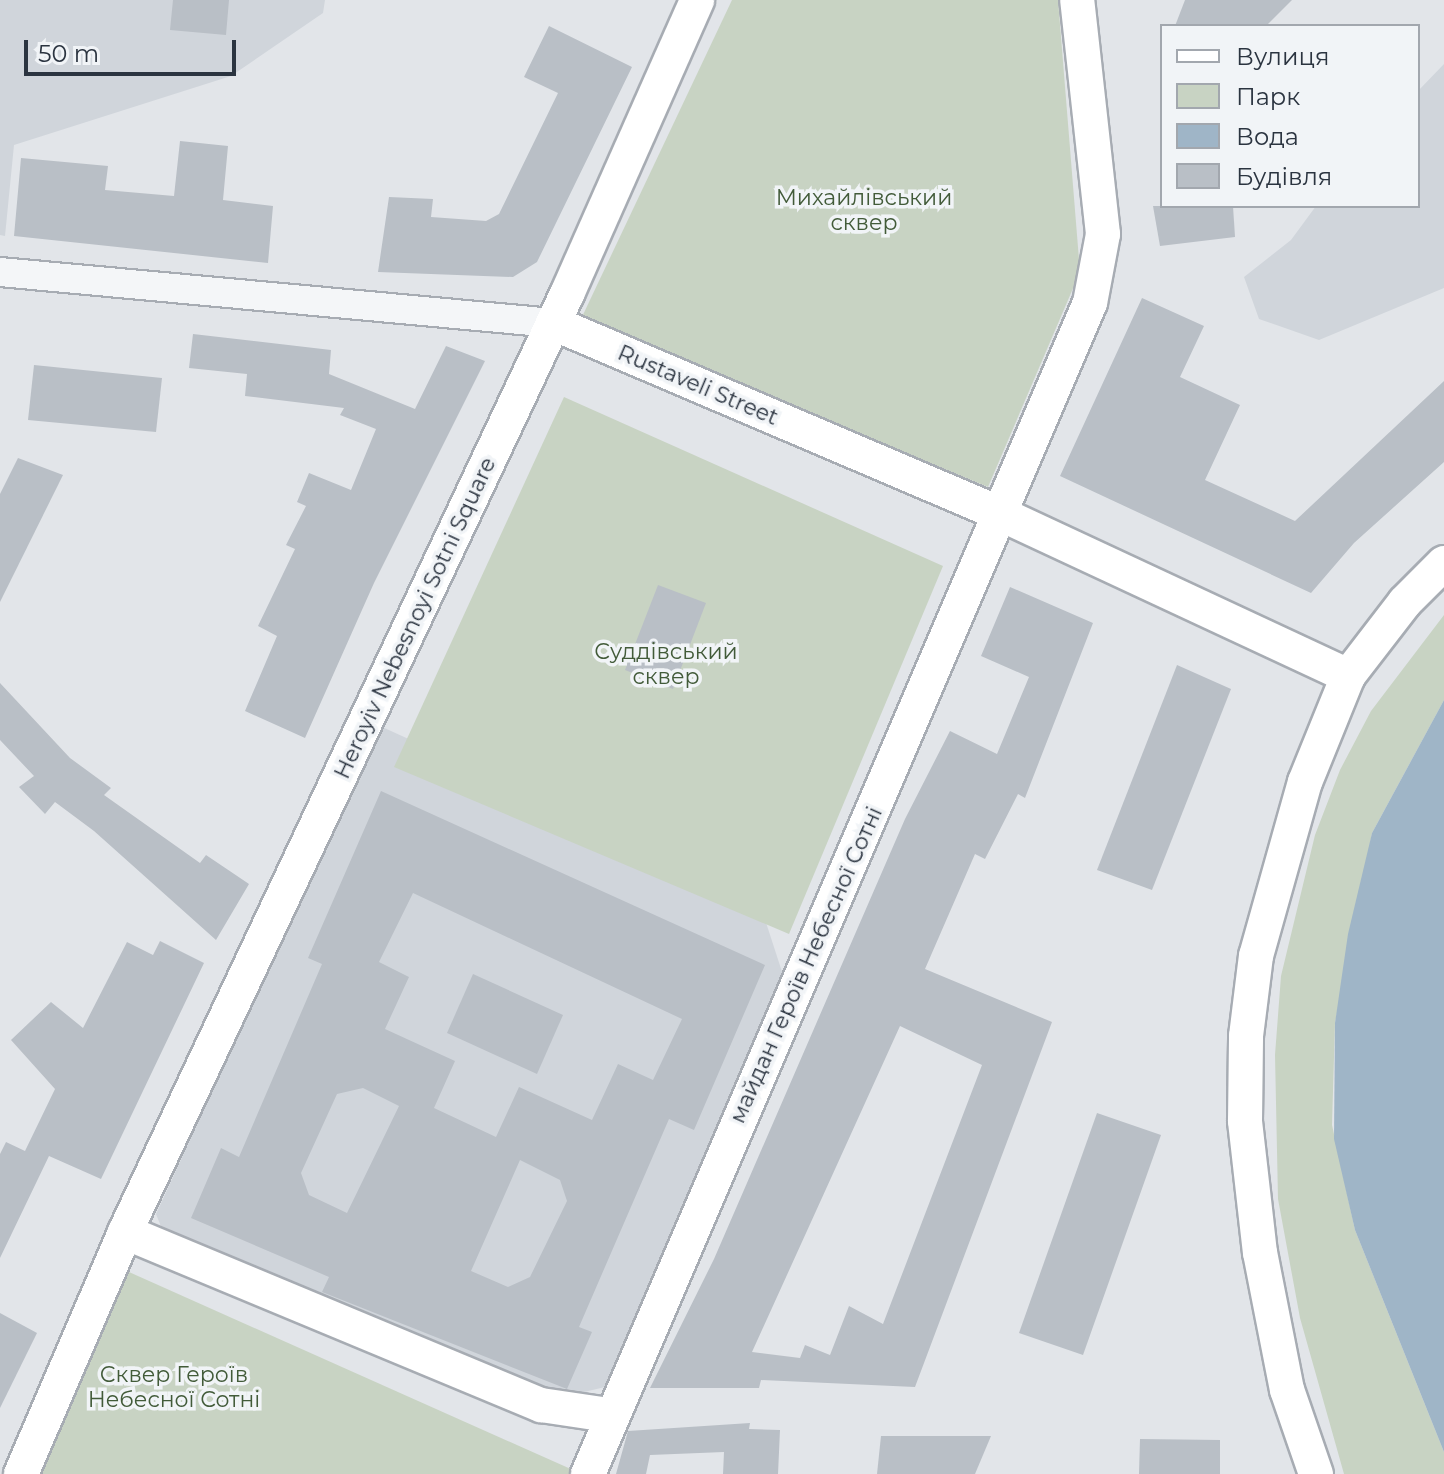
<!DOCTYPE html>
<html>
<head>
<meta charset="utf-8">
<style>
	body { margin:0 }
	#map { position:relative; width:1444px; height:1474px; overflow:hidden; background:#e2e5e9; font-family:Montserrat,sans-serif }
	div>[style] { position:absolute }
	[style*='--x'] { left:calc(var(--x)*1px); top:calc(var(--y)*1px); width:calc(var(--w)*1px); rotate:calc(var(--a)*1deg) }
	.built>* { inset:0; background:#d0d5db }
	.green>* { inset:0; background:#c8d3c3 }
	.water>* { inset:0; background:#9fb5c7 }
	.building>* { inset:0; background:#b9bfc6 }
	.roads { filter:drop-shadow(2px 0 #a7acb3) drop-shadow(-2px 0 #a7acb3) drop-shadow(0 2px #a7acb3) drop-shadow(0 -2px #a7acb3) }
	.minor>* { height:28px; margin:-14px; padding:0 14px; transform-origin:14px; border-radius:14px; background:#f4f6f8 }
	.major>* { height:34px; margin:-17px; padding:0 17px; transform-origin:17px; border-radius:17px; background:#fff }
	span { translate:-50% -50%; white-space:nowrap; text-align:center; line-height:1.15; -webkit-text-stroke:7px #f1f4f7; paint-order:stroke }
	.park-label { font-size:22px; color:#425b39 }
	.street-label { font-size:22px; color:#2b3440 }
	.legend { position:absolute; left:1160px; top:24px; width:260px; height:184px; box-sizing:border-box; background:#f1f4f7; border:2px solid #a2a7ae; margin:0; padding:10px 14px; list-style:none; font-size:24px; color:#2b3440 }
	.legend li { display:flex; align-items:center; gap:16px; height:40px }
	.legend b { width:40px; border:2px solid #a2a7ae }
	.scale { position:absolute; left:24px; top:40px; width:212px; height:36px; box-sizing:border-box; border:4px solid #2b3440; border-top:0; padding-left:10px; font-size:24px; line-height:28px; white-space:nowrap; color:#2b3440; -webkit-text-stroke:6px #f1f4f7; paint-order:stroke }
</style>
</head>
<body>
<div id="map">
	<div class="built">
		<div style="clip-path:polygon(0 0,325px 0,323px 13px,231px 76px,14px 145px,5px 236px,0 235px)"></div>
		<div style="clip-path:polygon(1444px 64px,1444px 288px,1319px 340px,1259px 319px,1244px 277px,1291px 240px,1316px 206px,1418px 206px,1418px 91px)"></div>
		<div style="clip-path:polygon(380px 726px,758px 898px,785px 981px,605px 1387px,555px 1399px,166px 1239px,156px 1214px)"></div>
	</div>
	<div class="green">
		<div style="clip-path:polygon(732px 0,1058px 0,1080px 272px,988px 487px,581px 319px)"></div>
		<div style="clip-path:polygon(564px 397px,943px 566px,789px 934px,394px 767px)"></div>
		<div style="clip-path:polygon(1444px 615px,1444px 700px,1372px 833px,1335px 1023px,1332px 1125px,1355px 1230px,1444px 1452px,1444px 1474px,1344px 1474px,1300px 1318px,1278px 1199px,1275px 1055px,1281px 976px,1315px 835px,1340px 770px,1371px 711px)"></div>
		<div style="clip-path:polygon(129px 1272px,573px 1470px,573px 1474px,37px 1474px)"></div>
	</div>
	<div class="water">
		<div style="clip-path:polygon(1444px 700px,1444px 1452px,1355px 1230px,1334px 1139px,1335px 1023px,1348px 934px,1372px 833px)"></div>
	</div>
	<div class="building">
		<div style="clip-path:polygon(173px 0,229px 0,226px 35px,170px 30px)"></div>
		<div style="clip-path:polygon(1185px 0,1292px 0,1266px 26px,1175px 26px)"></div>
		<div style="clip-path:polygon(549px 26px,632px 67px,537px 262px,513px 277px,378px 272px,389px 197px,433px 199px,431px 217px,486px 221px,499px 214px,558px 93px,524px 77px)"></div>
		<div style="clip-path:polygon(180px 141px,228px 146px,223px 200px,273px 206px,268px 263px,14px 236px,21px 158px,108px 166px,105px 190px,174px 196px)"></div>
		<div style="clip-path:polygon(1153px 206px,1233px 206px,1235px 237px,1160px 246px)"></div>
		<div style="clip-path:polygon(1142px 298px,1204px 326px,1180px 377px,1240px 405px,1205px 480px,1295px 521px,1444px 381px,1444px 462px,1354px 543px,1311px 593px,1060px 476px)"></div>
		<div style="clip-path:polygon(193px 334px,331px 350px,329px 374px,415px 409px,446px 346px,485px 361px,374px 583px,305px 738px,245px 711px,277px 636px,258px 626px,295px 549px,286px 545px,306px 506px,297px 502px,309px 473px,351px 490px,376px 429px,340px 415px,344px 408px,245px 396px,247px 374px,189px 368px)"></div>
		<div style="clip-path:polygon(34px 365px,162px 378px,156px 432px,28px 420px)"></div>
		<div style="clip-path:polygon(18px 458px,63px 475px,0 602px,0 494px)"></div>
		<div style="clip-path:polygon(658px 585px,706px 603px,673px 689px,625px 670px)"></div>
		<div style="clip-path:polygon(evenodd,1010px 587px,1093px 623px,1025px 798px,1018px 794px,985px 859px,975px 854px,925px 969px,1052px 1022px,915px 1387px,761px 1380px,759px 1388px,650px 1388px,714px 1259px,905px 819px,950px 731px,997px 754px,1029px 677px,981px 656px,1010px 587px,900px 1026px,982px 1065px,883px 1324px,849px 1306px,830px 1355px,805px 1345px,800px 1358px,752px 1352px,900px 1026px)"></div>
		<div style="clip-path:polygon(1177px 665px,1231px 689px,1152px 890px,1097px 870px)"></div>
		<div style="clip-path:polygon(0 683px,70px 758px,111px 788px,104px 795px,200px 863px,206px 855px,249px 884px,216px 940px,94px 831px,55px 802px,45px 814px,19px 787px,34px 776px,0 740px)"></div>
		<div style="clip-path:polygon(evenodd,381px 791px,765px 965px,694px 1130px,669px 1119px,579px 1327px,592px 1332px,567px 1389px,322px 1292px,329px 1277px,191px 1218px,221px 1148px,239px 1157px,322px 964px,308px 958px,381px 791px,413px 893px,682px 1019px,653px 1080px,618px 1064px,592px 1120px,519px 1087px,496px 1137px,434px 1108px,455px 1061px,385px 1029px,409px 977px,379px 962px,413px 893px,381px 791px,363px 1088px,399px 1106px,347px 1213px,309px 1195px,301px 1173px,337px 1094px,363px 1088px,381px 791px,520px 1160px,560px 1180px,567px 1201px,530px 1277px,508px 1287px,471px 1271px,520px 1160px)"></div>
		<div style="clip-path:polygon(160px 941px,204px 963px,101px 1179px,49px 1156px,0 1258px,0 1154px,6px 1142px,25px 1151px,55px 1089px,11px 1040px,51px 1002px,83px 1028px,127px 942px,153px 955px)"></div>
		<div style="clip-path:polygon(473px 974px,563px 1015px,537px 1074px,447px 1033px)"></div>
		<div style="clip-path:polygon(1097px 1113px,1161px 1135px,1083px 1355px,1019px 1333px)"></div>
		<div style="clip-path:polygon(0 1313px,37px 1333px,0 1408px)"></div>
		<div style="clip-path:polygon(750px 1423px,749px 1429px,780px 1430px,778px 1474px,723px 1474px,724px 1452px,650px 1455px,646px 1474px,616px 1474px,628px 1431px)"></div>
		<div style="clip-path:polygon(881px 1436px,991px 1436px,975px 1474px,877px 1474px)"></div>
		<div style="clip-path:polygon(1140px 1439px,1220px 1440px,1220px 1474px,1139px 1474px)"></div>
	</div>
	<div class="roads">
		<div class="minor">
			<div style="--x:0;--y:272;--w:555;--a:5.27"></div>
		</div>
		<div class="major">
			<div style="--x:553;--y:323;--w:489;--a:23.1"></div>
			<div style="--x:1003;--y:515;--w:381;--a:25"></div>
			<div style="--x:125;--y:1232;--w:451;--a:22.6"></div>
			<div style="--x:541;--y:1405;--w:69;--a:8.4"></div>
			<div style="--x:21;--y:1474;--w:263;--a:-66.7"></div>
			<div style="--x:125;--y:1232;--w:1037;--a:-64.77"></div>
			<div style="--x:567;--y:294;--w:321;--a:-66.1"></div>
			<div style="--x:588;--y:1474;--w:1274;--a:-66.8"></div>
			<div style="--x:1090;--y:303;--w:70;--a:-79.3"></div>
			<div style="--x:1103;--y:234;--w:235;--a:-96.3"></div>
			<div style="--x:1316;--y:1474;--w:89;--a:-109"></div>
			<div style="--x:1287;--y:1390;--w:140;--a:-101.1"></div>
			<div style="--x:1260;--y:1253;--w:133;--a:-96.5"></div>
			<div style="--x:1245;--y:1121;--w:85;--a:-89.3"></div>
			<div style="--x:1246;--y:1036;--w:81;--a:-82.9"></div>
			<div style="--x:1256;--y:956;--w:181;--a:-74.3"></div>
			<div style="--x:1305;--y:782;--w:114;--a:-67.9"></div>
			<div style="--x:1348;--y:676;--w:93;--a:-52.4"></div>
			<div style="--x:1405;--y:602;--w:55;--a:-45"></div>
		</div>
	</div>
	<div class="park-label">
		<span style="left:864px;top:210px">Михайлівський<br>сквер</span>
		<span style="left:666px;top:664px">Суддівський<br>сквер</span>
		<span style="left:174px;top:1387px">Сквер Героїв<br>Небесної Сотні</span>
	</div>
	<div class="street-label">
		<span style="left:698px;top:385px;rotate:23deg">Rustaveli Street</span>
		<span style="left:415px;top:618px;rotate:-65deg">Heroyiv Nebesnoyi Sotni Square</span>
		<span style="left:806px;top:965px;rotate:-66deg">майдан Героїв Небесної Сотні</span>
	</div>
	<ul class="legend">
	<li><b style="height:10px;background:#fff"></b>Вулиця</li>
	<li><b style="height:22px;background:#c8d3c3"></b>Парк</li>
	<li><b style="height:22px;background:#9fb5c7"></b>Вода</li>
	<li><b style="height:22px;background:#b9bfc6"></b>Будівля</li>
	</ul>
	<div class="scale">50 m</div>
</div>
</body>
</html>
